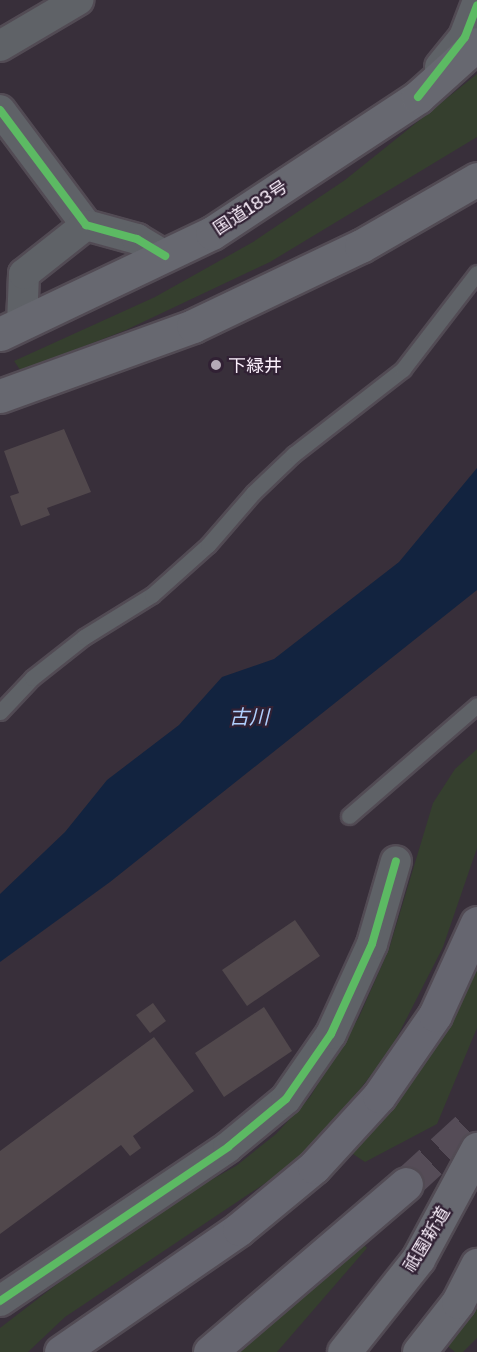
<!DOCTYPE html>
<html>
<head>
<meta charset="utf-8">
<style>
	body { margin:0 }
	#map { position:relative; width:477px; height:1352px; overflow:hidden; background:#382f3a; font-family:"Golos Text","Noto Sans JP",sans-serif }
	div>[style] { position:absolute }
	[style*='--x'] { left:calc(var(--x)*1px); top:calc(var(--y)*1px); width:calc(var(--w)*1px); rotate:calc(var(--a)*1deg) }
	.green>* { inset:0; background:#353f2e }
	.water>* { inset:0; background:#12233f }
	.building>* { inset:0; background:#51484c }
	.motorway-tunnel>* { height:33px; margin-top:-16.5px; transform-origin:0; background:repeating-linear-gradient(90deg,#554c57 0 33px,transparent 0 49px) }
	.roads { filter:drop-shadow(2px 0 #524b54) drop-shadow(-2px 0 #524b54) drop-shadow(0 2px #524b54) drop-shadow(0 -2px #524b54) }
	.service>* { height:15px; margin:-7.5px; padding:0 7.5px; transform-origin:7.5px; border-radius:7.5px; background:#5f6267 }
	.minor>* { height:30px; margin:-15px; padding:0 15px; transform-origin:15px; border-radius:15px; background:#5f6267 }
	.tertiary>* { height:33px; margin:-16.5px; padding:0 16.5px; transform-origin:16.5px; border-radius:16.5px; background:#5f6267 }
	.trunk>* { height:33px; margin:-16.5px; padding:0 16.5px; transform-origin:16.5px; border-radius:16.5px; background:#676870 }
	.motorway>* { height:33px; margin:-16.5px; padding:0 16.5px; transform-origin:16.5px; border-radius:16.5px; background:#666670 }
	.cycleway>* { height:8px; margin:-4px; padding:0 4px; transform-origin:4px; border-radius:4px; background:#5cba63 }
	.dots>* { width:16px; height:16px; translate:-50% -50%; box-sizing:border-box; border:3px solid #312134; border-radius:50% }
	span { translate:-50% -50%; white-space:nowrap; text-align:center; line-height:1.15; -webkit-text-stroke:4.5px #312134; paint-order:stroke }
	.street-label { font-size:18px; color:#f9eefa }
	.poi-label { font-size:18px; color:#f9eefa }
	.left { translate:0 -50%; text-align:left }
	.water-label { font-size:20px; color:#b0cffd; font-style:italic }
</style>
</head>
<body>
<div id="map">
	<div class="green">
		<div style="clip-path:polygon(477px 74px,477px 137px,270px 262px,126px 330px,21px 371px,14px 361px,155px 297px,253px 242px,345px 180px)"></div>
		<div style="clip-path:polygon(477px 749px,477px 848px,443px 947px,390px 1051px,323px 1136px,270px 1180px,65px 1317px,28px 1352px,0 1352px,0 1328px,100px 1251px,168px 1204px,236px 1166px,276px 1134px,310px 1097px,359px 1017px,389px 949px,433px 803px,455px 769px)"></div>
		<div style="clip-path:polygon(477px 964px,477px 1028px,437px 1124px,365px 1162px,350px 1152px,423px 1066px)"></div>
		<div style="clip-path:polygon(359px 1240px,367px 1248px,277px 1352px,236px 1352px)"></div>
		<div style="clip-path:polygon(477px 1295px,477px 1338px,463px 1352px,455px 1352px,445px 1344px)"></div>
	</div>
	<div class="water">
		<div style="clip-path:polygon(477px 468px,477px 590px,110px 882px,0 962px,0 894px,65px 832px,107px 780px,179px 725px,222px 677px,274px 659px,399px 562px)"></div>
	</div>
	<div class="building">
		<div style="clip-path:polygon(64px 429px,91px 492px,47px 508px,50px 515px,21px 526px,10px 496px,19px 493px,4px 451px)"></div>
		<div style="clip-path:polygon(295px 920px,320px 956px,247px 1006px,222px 970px)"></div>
		<div style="clip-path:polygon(153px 1003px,166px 1021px,150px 1033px,136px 1015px)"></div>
		<div style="clip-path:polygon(264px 1007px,292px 1051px,224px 1097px,195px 1053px)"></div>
		<div style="clip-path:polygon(154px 1037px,194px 1091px,133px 1136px,141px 1148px,130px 1156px,121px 1145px,0 1234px,0 1151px)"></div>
	</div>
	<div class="motorway-tunnel">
		<div style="--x:406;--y:1184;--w:96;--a:-42.5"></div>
	</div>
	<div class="roads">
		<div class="service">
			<div style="--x:0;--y:712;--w:47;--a:-46.7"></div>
			<div style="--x:32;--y:678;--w:66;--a:-38.3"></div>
			<div style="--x:84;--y:637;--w:80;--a:-31.7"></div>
			<div style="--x:152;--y:595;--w:75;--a:-41.8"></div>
			<div style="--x:208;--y:545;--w:69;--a:-49.1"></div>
			<div style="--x:253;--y:493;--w:57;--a:-43.6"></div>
			<div style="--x:294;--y:454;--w:138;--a:-37.9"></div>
			<div style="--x:403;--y:369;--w:121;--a:-52.4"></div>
			<div style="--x:349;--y:816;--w:169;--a:-40.9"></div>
		</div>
		<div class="minor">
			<div style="--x:0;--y:46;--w:91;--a:-30.5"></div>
			<div style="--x:0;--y:110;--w:144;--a:53.2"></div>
			<div style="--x:86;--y:225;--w:53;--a:15.4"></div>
			<div style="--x:137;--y:239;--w:33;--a:31"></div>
			<div style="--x:22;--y:324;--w:50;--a:-87.7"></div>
			<div style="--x:24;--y:274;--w:79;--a:-38.3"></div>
			<div style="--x:0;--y:1301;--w:275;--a:-34"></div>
			<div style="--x:228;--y:1147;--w:75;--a:-39.6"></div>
			<div style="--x:286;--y:1099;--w:79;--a:-55.3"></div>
			<div style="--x:331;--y:1034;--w:99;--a:-65.5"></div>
			<div style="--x:372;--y:944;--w:86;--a:-73.9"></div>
		</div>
		<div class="tertiary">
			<div style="--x:441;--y:67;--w:38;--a:-51"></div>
			<div style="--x:465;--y:37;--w:34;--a:-69"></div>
		</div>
		<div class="trunk">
			<div style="--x:0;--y:334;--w:235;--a:-25.5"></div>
			<div style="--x:212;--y:233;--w:247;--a:-33.4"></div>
			<div style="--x:418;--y:97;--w:79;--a:-41.9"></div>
			<div style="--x:0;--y:396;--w:205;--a:-19.9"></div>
			<div style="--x:193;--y:326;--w:186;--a:-25.5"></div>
			<div style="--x:361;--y:246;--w:134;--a:-30"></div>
			<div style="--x:344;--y:1352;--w:119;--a:-51.5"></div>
			<div style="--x:418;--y:1259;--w:125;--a:-61.8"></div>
			<div style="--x:419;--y:1352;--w:63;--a:-52"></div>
			<div style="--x:458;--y:1302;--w:42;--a:-62.8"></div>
		</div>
		<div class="motorway">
			<div style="--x:61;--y:1352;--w:216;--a:-34.6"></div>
			<div style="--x:239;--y:1229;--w:97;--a:-39.6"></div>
			<div style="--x:314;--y:1167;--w:96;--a:-47.5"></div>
			<div style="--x:379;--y:1096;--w:98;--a:-55.3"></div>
			<div style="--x:435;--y:1015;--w:101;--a:-65.5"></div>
			<div style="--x:210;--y:1352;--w:258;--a:-40.6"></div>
		</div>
	</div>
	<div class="cycleway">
		<div style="--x:418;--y:97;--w:76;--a:-51.9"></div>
		<div style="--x:465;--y:37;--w:34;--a:-69"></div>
		<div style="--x:0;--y:110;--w:144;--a:53.2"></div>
		<div style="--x:86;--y:225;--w:53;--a:15.4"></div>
		<div style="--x:137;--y:239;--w:33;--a:31"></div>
		<div style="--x:0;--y:1301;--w:275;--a:-34"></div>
		<div style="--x:228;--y:1147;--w:75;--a:-39.6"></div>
		<div style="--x:286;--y:1099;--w:79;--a:-55.3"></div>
		<div style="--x:331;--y:1034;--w:99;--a:-65.5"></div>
		<div style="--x:372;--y:944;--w:86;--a:-73.9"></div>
	</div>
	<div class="dots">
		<div style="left:216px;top:365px;background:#b5abb7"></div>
	</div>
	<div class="street-label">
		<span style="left:250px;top:207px;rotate:-33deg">国道183号</span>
		<span style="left:426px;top:1239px;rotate:-59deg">祇園新道</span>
	</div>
	<div class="poi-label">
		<span class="left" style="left:228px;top:365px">下緑井</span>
	</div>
	<div class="water-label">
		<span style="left:249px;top:716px">古川</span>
	</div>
</div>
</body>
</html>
